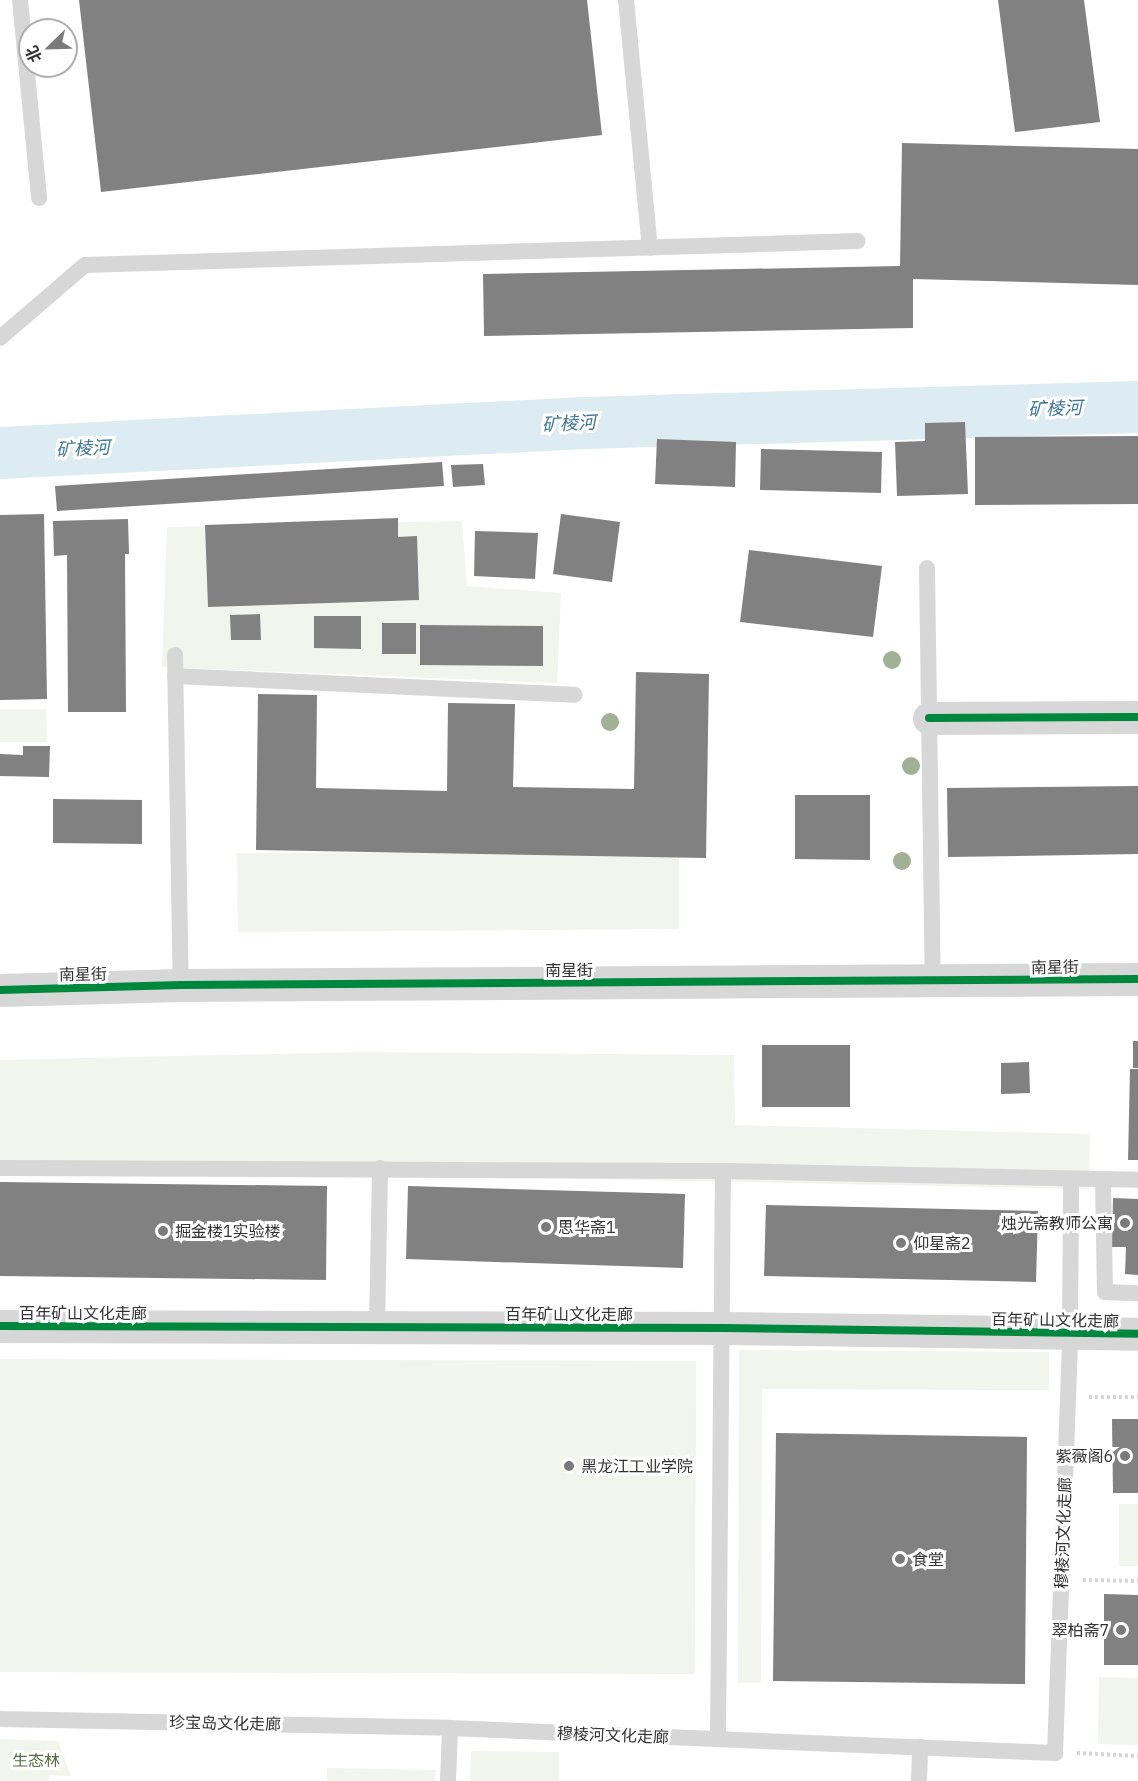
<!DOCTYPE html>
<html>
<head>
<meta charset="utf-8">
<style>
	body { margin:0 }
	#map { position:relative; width:1138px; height:1781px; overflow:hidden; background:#fff; font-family:"IBM Plex Sans","Noto Sans SC",sans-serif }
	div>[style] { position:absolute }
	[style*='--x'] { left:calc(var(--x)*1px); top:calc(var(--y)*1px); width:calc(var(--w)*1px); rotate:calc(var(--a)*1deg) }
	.green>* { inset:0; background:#f1f5ed }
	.river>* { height:52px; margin:-26px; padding:0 26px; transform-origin:26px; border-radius:26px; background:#ddebf3 }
	.building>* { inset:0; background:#818181 }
	.path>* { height:4px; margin-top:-2px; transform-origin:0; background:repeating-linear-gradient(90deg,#d6d6d6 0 3px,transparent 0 6px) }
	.service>* { height:16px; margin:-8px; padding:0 8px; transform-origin:8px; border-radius:8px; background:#d7d7d7 }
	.minor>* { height:33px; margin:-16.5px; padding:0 16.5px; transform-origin:16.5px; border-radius:16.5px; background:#d7d7d7 }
	.tertiary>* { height:33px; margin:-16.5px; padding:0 16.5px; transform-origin:16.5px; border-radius:16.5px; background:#d7d7d7 }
	.cycleway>* { height:8px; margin:-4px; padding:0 4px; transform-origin:4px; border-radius:4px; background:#00873e }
	.trees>* { width:18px; height:18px; margin:-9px; border-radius:50%; background:#a2b095 }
	.dots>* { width:16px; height:16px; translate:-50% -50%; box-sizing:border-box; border:3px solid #fff; border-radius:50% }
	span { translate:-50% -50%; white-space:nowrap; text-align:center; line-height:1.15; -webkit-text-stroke:6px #fff; paint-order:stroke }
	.street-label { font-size:16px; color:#333 }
	.poi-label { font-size:16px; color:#333 }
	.right { translate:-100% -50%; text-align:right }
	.left { translate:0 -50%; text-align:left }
	.park-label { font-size:16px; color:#56703f }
	.water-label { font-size:18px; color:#3f7597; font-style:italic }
	.north { position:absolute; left:18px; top:18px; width:60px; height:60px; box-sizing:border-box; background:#fff; border:2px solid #adadad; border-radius:50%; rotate:247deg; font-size:16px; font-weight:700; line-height:24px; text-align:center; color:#333 }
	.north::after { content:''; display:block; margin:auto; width:21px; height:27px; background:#7a7a7a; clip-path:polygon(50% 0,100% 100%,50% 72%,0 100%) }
</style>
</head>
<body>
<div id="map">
	<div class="green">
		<div style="clip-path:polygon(462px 521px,467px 586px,561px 593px,557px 683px,162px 667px,167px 527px)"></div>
		<div style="clip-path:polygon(0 709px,46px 709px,47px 742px,0 742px)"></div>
		<div style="clip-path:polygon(679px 851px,679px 929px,238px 932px,237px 853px)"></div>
		<div style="clip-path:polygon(363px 1052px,734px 1055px,735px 1125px,1090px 1134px,1089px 1189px,0 1167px,0 1060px)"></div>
		<div style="clip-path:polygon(739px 1350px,1049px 1352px,1049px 1390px,762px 1389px,761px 1683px,738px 1683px)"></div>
		<div style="clip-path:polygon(0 1359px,696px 1361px,695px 1674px,0 1672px)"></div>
		<div style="clip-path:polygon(1119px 1504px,1138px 1504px,1138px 1566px,1119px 1566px)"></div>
		<div style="clip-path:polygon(1099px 1677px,1138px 1678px,1138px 1745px,1098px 1744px)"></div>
		<div style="clip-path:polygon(0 1739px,58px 1741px,71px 1776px,49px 1775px,49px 1781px,0 1781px)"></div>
		<div style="clip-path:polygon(471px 1751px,559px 1752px,559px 1781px,470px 1781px)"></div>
		<div style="clip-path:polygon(327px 1768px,436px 1770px,435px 1781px,327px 1781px)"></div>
	</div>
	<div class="river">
		<div style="--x:0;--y:453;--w:586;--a:-2.94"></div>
		<div style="--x:585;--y:423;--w:553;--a:-1.66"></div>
	</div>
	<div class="building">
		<div style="clip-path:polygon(79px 0,587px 0,602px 135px,101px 192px)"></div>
		<div style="clip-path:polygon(998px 0,1084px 0,1100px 122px,1015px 132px)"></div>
		<div style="clip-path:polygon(902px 143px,1138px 149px,1138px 285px,913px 279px,913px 328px,484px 336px,483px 274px,900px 266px)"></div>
		<div style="clip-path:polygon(965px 422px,968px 494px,897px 496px,895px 442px,925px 441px,925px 423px)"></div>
		<div style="clip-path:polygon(1138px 436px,1138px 504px,975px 505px,975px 437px)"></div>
		<div style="clip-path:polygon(657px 439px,736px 442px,735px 487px,655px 484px)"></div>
		<div style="clip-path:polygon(761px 449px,882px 452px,881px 493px,760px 490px)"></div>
		<div style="clip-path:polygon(442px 462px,444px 486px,57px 511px,55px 486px)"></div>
		<div style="clip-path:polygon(483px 464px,485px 485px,453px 487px,451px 465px)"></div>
		<div style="clip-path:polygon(44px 514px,47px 699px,0 700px,0 515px)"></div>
		<div style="clip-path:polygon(561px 514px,620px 522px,612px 582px,553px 574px)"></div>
		<div style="clip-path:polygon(398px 518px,398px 537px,417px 536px,419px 600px,208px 607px,205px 525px)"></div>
		<div style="clip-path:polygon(128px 519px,129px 554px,125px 554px,126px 712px,68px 712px,67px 555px,54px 556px,53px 521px)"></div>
		<div style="clip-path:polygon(475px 531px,538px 533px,535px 579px,474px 576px)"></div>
		<div style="clip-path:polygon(749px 550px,882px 566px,873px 637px,740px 622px)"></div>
		<div style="clip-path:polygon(260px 614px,261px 640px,231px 640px,230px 615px)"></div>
		<div style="clip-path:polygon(314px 616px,361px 616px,361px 649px,314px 648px)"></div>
		<div style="clip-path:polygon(382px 623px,416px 623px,416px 654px,382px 654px)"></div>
		<div style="clip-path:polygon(420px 625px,543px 626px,543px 666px,420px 665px)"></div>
		<div style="clip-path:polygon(636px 672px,709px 674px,706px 858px,256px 850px,258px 694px,317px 695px,316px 788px,447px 791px,448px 703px,515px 704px,513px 787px,634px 789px)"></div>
		<div style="clip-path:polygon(23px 746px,50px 746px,49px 777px,0 776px,0 754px,23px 755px)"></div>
		<div style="clip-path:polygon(1138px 786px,1138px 854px,948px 857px,947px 788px)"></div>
		<div style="clip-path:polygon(795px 795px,870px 795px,870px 860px,795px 859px)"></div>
		<div style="clip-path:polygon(53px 799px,142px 800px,142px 844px,53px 843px)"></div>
		<div style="clip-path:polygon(1133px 1041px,1138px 1041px,1138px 1068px,1133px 1068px)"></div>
		<div style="clip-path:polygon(762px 1045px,850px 1045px,850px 1107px,762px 1107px)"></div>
		<div style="clip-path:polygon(1029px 1062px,1030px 1093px,1001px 1094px,1001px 1063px)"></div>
		<div style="clip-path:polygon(1130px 1069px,1138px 1069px,1138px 1160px,1128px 1160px)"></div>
		<div style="clip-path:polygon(0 1182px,327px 1186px,326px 1280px,0 1276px)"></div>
		<div style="clip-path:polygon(408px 1186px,685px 1194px,683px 1268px,406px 1259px)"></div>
		<div style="clip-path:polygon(1113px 1198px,1138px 1199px,1138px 1275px,1125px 1274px,1126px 1247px,1112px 1247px)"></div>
		<div style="clip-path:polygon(766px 1205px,1038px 1211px,1036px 1282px,764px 1276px)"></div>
		<div style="clip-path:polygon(1112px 1419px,1138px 1419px,1138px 1493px,1113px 1493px)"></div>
		<div style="clip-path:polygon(776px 1433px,1027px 1437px,1025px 1684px,773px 1681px)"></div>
		<div style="clip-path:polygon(1104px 1594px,1138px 1595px,1138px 1665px,1104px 1665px)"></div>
	</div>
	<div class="path">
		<div style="--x:1089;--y:1397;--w:49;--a:0"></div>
		<div style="--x:1083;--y:1580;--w:55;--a:1"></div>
		<div style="--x:1077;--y:1753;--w:61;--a:2.8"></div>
	</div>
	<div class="service">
		<div style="--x:20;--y:0;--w:199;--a:84.5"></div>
		<div style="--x:626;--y:0;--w:249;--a:84.5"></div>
		<div style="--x:0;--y:338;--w:112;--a:-40.7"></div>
		<div style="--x:85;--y:265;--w:773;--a:-1.78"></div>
		<div style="--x:927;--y:568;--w:413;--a:89.2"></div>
		<div style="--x:175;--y:655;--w:330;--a:89"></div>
		<div style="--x:175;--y:676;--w:400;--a:2.7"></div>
		<div style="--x:0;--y:1168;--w:723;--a:0.24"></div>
		<div style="--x:723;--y:1171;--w:415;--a:1.2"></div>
		<div style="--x:1103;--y:1180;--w:112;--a:89"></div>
		<div style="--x:1105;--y:1292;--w:33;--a:2"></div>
		<div style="--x:377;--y:1327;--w:159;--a:-88.9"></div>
		<div style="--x:0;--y:1719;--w:450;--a:1.1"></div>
		<div style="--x:450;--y:1728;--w:606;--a:2.37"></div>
		<div style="--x:1055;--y:1753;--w:419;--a:-87.9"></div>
		<div style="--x:1070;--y:1334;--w:155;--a:-89.6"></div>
		<div style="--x:718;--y:1739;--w:568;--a:-89.5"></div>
		<div style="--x:448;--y:1781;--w:53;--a:-87.8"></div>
		<div style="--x:919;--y:1781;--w:34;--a:-88"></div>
	</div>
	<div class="minor">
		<div style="--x:929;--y:718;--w:209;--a:-0.3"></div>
		<div style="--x:0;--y:1326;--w:723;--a:0.16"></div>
		<div style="--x:723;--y:1328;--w:415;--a:0.8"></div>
	</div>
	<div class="tertiary">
		<div style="--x:0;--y:990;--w:181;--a:-1.6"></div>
		<div style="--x:181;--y:985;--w:957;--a:-0.36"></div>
	</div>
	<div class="cycleway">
		<div style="--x:929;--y:718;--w:209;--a:-0.3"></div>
		<div style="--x:0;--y:990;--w:181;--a:-1.6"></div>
		<div style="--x:181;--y:985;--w:957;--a:-0.36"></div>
		<div style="--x:0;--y:1326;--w:723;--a:0.16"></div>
		<div style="--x:723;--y:1328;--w:415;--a:0.8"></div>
	</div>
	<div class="trees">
		<div style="left:892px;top:660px"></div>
		<div style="left:610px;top:722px"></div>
		<div style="left:911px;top:766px"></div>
		<div style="left:902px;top:861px"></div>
	</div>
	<div class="dots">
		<div style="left:1125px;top:1223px;background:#7a7a7a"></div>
		<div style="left:546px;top:1227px;background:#7a7a7a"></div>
		<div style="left:163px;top:1231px;background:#7a7a7a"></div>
		<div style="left:901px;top:1243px;background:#7a7a7a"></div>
		<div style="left:1125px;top:1456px;background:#7a7a7a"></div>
		<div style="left:569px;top:1466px;background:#7a7a7a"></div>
		<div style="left:900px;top:1559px;background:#7a7a7a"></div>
		<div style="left:1121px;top:1630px;background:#7a7a7a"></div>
	</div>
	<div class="street-label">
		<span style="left:1055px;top:967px;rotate:-1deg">南星街</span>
		<span style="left:569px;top:970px">南星街</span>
		<span style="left:83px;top:974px;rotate:-1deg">南星街</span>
		<span style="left:83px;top:1313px">百年矿山文化走廊</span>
		<span style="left:569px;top:1314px">百年矿山文化走廊</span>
		<span style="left:1055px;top:1320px;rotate:1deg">百年矿山文化走廊</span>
		<span style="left:1063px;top:1533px;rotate:-88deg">穆棱河文化走廊</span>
		<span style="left:225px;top:1723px;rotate:1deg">珍宝岛文化走廊</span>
		<span style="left:613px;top:1735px;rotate:2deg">穆棱河文化走廊</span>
	</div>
	<div class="poi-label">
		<span class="right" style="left:1113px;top:1223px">烛光斋教师公寓</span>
		<span class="left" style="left:558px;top:1227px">思华斋1</span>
		<span class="left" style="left:175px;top:1231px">掘金楼1实验楼</span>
		<span class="left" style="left:913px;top:1243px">仰星斋2</span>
		<span class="right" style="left:1113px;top:1456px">紫薇阁6</span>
		<span class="left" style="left:581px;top:1466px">黑龙江工业学院</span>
		<span class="left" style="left:912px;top:1559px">食堂</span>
		<span class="right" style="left:1109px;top:1630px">翠柏斋7</span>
	</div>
	<div class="park-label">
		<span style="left:36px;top:1760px">生态林</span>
	</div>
	<div class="water-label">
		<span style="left:1055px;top:409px;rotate:-2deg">矿棱河</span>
		<span style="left:569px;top:424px;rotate:-3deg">矿棱河</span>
		<span style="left:83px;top:449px;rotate:-3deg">矿棱河</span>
	</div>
	<div class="north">北</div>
</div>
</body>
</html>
